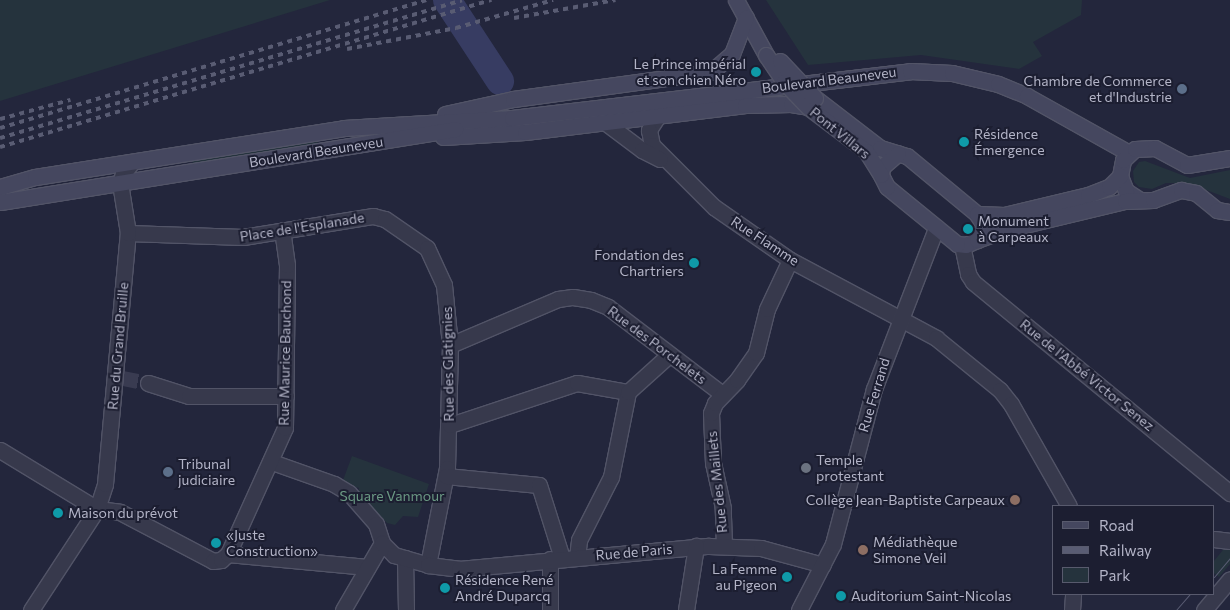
<!DOCTYPE html>
<html>
<head>
<meta charset="utf-8">
<style>
	body { margin:0 }
	#map { position:relative; width:1230px; height:610px; overflow:hidden; background:#23263c; font-family:Commissioner,sans-serif }
	div>[style] { position:absolute }
	[style*='--x'] { left:calc(var(--x)*1px); top:calc(var(--y)*1px); width:calc(var(--w)*1px); rotate:calc(var(--a)*1deg) }
	.green>* { inset:0; background:#25333d }
	.river>* { height:28px; margin:-14px; padding:0 14px; transform-origin:14px; border-radius:14px; background:#373c62 }
	.street-tunnel>* { height:15px; margin-top:-7.5px; transform-origin:0; background:repeating-linear-gradient(90deg,#393b51 0 15px,transparent 0 23px) }
	.roads { filter:drop-shadow(1px 0 #525467) drop-shadow(-1px 0 #525467) drop-shadow(0 1px #525467) drop-shadow(0 -1px #525467) }
	.street>* { height:15px; margin:-7.5px; padding:0 7.5px; transform-origin:7.5px; border-radius:7.5px; background:#37394c }
	.secondary>* { height:15px; margin:-7.5px; padding:0 7.5px; transform-origin:7.5px; border-radius:7.5px; background:#45475f }
	.tram>* { height:1px; margin:-0.5px; padding:0 0.5px; transform-origin:0.5px; border-radius:0.5px; background:#595c73 }
	.rail>* { height:4px; margin-top:-2px; transform-origin:0; background:repeating-linear-gradient(90deg,#595c73 0 5px,transparent 0 10px) }
	.bridges { filter:drop-shadow(1px 0 #525467) drop-shadow(-1px 0 #525467) drop-shadow(0 1px #525467) drop-shadow(0 -1px #525467) }
	.secondary-bridge>* { height:15px; margin:-7.5px; padding:0 7.5px; transform-origin:7.5px; border-radius:7.5px; background:#45475f }
	.dots>* { width:14px; height:14px; translate:-50% -50%; box-sizing:border-box; border:2px solid #1c1e31; border-radius:50% }
	span { translate:-50% -50%; white-space:nowrap; text-align:center; line-height:1.15; -webkit-text-stroke:4px #1c1e31; paint-order:stroke }
	.poi-label { font-size:14px; color:#b3b4c7 }
	.right { translate:-100% -50%; text-align:right }
	.left { translate:0 -50%; text-align:left }
	.street-label { font-size:14px; color:#b3b4c7 }
	.park-label { font-size:14px; color:#6a9883 }
	.legend { position:absolute; left:1052px; top:505px; width:162px; height:90px; box-sizing:border-box; background:#1c1e31; border:1px solid #585a6d; margin:0; padding:6px 9px; list-style:none; font-size:15px; color:#b3b4c7 }
	.legend li { display:flex; align-items:center; gap:10px; height:25px }
	.legend b { width:25px; border:1px solid #585a6d }
</style>
</head>
<body>
<div id="map">
	<div class="green">
		<div style="clip-path:polygon(0 0,330px 0,0 101px)"></div>
		<div style="clip-path:polygon(766px 0,1082px 0,1081px 15px,1033px 42px,1042px 56px,1019px 69px,921px 55px,808px 65px)"></div>
		<div style="clip-path:polygon(317px 140px,318px 144px,193px 164px,192px 160px)"></div>
		<div style="clip-path:polygon(1145px 161px,1190px 178px,1230px 170px,1230px 199px,1188px 183px,1166px 183px,1152px 189px,1139px 187px,1134px 182px,1133px 171px,1139px 162px)"></div>
		<div style="clip-path:polygon(352px 456px,429px 484px,418px 517px,403px 516px,395px 525px,387px 523px,358px 493px,359px 488px,342px 483px)"></div>
		<div style="clip-path:polygon(1227px 545px,1230px 546px,1230px 564px,1219px 577px,1214px 573px,1214px 561px)"></div>
	</div>
	<div class="river">
		<div style="--x:447;--y:0;--w:97;--a:56.8"></div>
	</div>
	<div class="street-tunnel">
		<div style="--x:123;--y:378;--w:25;--a:11"></div>
	</div>
	<div class="roads">
		<div class="street">
			<div style="--x:658;--y:116;--w:17;--a:123"></div>
			<div style="--x:649;--y:130;--w:15;--a:79"></div>
			<div style="--x:652;--y:145;--w:88;--a:45"></div>
			<div style="--x:714;--y:207;--w:93;--a:34.9"></div>
			<div style="--x:790;--y:260;--w:166;--a:28.1"></div>
			<div style="--x:936;--y:338;--w:82;--a:39.1"></div>
			<div style="--x:1000;--y:390;--w:18;--a:52"></div>
			<div style="--x:1011;--y:404;--w:117;--a:60.4"></div>
			<div style="--x:606;--y:123;--w:45;--a:36.9"></div>
			<div style="--x:642;--y:150;--w:20;--a:27"></div>
			<div style="--x:128;--y:233;--w:115;--a:2"></div>
			<div style="--x:243;--y:237;--w:132;--a:-9.2"></div>
			<div style="--x:373;--y:216;--w:12;--a:14"></div>
			<div style="--x:385;--y:219;--w:51;--a:34.6"></div>
			<div style="--x:427;--y:248;--w:41;--a:65.3"></div>
			<div style="--x:444;--y:285;--w:60;--a:84.3"></div>
			<div style="--x:450;--y:345;--w:123;--a:91.4"></div>
			<div style="--x:447;--y:468;--w:99;--a:101.1"></div>
			<div style="--x:962;--y:245;--w:30;--a:78"></div>
			<div style="--x:968;--y:274;--w:9;--a:58"></div>
			<div style="--x:973;--y:282;--w:333;--a:39.4"></div>
			<div style="--x:450;--y:345;--w:117;--a:-23.1"></div>
			<div style="--x:558;--y:299;--w:15;--a:-8"></div>
			<div style="--x:573;--y:297;--w:18;--a:9"></div>
			<div style="--x:591;--y:300;--w:18;--a:22"></div>
			<div style="--x:608;--y:307;--w:143;--a:37.3"></div>
			<div style="--x:148;--y:383;--w:43;--a:17.6"></div>
			<div style="--x:189;--y:396;--w:97;--a:0"></div>
			<div style="--x:450;--y:425;--w:134;--a:-18.3"></div>
			<div style="--x:577;--y:383;--w:52;--a:10"></div>
			<div style="--x:0;--y:450;--w:114;--a:31.3"></div>
			<div style="--x:272;--y:462;--w:66;--a:19.5"></div>
			<div style="--x:334;--y:484;--w:17;--a:31"></div>
			<div style="--x:349;--y:493;--w:41;--a:48.9"></div>
			<div style="--x:376;--y:524;--w:20;--a:72"></div>
			<div style="--x:446;--y:476;--w:93;--a:5.5"></div>
			<div style="--x:539;--y:485;--w:77;--a:72.5"></div>
			<div style="--x:97;--y:509;--w:23;--a:7"></div>
			<div style="--x:120;--y:512;--w:105;--a:27.8"></div>
			<div style="--x:213;--y:561;--w:8;--a:-7"></div>
			<div style="--x:221;--y:560;--w:9;--a:-41"></div>
			<div style="--x:228;--y:554;--w:138;--a:-65.7"></div>
			<div style="--x:285;--y:428;--w:163;--a:-89.3"></div>
			<div style="--x:287;--y:265;--w:35;--a:-98"></div>
			<div style="--x:1214;--y:539;--w:16;--a:7"></div>
			<div style="--x:724;--y:545;--w:37;--a:-92"></div>
			<div style="--x:723;--y:508;--w:46;--a:-102.5"></div>
			<div style="--x:713;--y:463;--w:50;--a:-92.3"></div>
			<div style="--x:711;--y:413;--w:11;--a:-68"></div>
			<div style="--x:715;--y:403;--w:32;--a:-46"></div>
			<div style="--x:737;--y:380;--w:33;--a:-55"></div>
			<div style="--x:756;--y:353;--w:45;--a:-76"></div>
			<div style="--x:767;--y:309;--w:54;--a:-64.9"></div>
			<div style="--x:228;--y:554;--w:140;--a:5.3"></div>
			<div style="--x:577;--y:557;--w:17;--a:-83"></div>
			<div style="--x:579;--y:540;--w:71;--a:-63.1"></div>
			<div style="--x:611;--y:477;--w:87;--a:-78.7"></div>
			<div style="--x:628;--y:392;--w:55;--a:-42.1"></div>
			<div style="--x:405;--y:558;--w:52;--a:88.9"></div>
			<div style="--x:550;--y:559;--w:51;--a:90"></div>
			<div style="--x:31;--y:610;--w:121;--a:-56.8"></div>
			<div style="--x:97;--y:509;--w:26;--a:-72"></div>
			<div style="--x:105;--y:484;--w:252;--a:-84.8"></div>
			<div style="--x:128;--y:233;--w:51;--a:-99.1"></div>
			<div style="--x:120;--y:183;--w:9;--a:-72"></div>
			<div style="--x:123;--y:174;--w:15;--a:-53"></div>
			<div style="--x:343;--y:610;--w:78;--a:-59.8"></div>
			<div style="--x:382;--y:543;--w:17;--a:45"></div>
			<div style="--x:394;--y:555;--w:35;--a:16"></div>
			<div style="--x:428;--y:565;--w:31;--a:7"></div>
			<div style="--x:459;--y:569;--w:251;--a:-5.3"></div>
			<div style="--x:709;--y:546;--w:52;--a:2.2"></div>
			<div style="--x:761;--y:548;--w:64;--a:15.3"></div>
			<div style="--x:686;--y:610;--w:65;--a:-81.1"></div>
			<div style="--x:799;--y:610;--w:74;--a:-62.7"></div>
			<div style="--x:833;--y:544;--w:160;--a:-75.2"></div>
			<div style="--x:874;--y:389;--w:173;--a:-68.9"></div>
			<div style="--x:1072;--y:610;--w:16;--a:-86"></div>
			<div style="--x:1204;--y:610;--w:40;--a:-50"></div>
		</div>
		<div class="secondary">
			<div style="--x:736;--y:0;--w:63;--a:61.4"></div>
			<div style="--x:815;--y:98;--w:82;--a:37.6"></div>
			<div style="--x:880;--y:148;--w:28;--a:17"></div>
			<div style="--x:907;--y:156;--w:91;--a:39.6"></div>
			<div style="--x:977;--y:214;--w:14;--a:60"></div>
			<div style="--x:984;--y:226;--w:16;--a:117"></div>
			<div style="--x:977;--y:240;--w:12;--a:156"></div>
			<div style="--x:966;--y:245;--w:9;--a:-174"></div>
			<div style="--x:957;--y:244;--w:90;--a:-140.8"></div>
			<div style="--x:887;--y:187;--w:13;--a:-117"></div>
			<div style="--x:881;--y:175;--w:8;--a:-83"></div>
			<div style="--x:882;--y:167;--w:21;--a:-41"></div>
			<div style="--x:445;--y:114;--w:70;--a:-12.4"></div>
			<div style="--x:513;--y:99;--w:200;--a:-7.8"></div>
			<div style="--x:711;--y:72;--w:28;--a:-41"></div>
			<div style="--x:732;--y:54;--w:39;--a:-69"></div>
			<div style="--x:443;--y:137;--w:82;--a:-3.5"></div>
			<div style="--x:525;--y:132;--w:222;--a:-7"></div>
			<div style="--x:745;--y:105;--w:46;--a:-1.2"></div>
			<div style="--x:791;--y:104;--w:17;--a:10"></div>
			<div style="--x:808;--y:107;--w:73;--a:37.2"></div>
			<div style="--x:866;--y:151;--w:28;--a:58"></div>
			<div style="--x:0;--y:187;--w:36;--a:-16"></div>
			<div style="--x:35;--y:177;--w:313;--a:-9"></div>
			<div style="--x:344;--y:128;--w:168;--a:-3.4"></div>
			<div style="--x:512;--y:118;--w:401;--a:-6.7"></div>
			<div style="--x:910;--y:71;--w:42;--a:2.7"></div>
			<div style="--x:952;--y:73;--w:47;--a:13.4"></div>
			<div style="--x:998;--y:84;--w:31;--a:22"></div>
			<div style="--x:1027;--y:96;--w:117;--a:29.2"></div>
			<div style="--x:1140;--y:200;--w:17;--a:-147"></div>
			<div style="--x:1126;--y:191;--w:16;--a:-112"></div>
			<div style="--x:1120;--y:176;--w:16;--a:-79"></div>
			<div style="--x:1123;--y:160;--w:16;--a:-43"></div>
			<div style="--x:1135;--y:149;--w:20;--a:-3"></div>
			<div style="--x:1155;--y:148;--w:36;--a:28"></div>
			<div style="--x:1187;--y:165;--w:44;--a:-9.2"></div>
			<div style="--x:0;--y:202;--w:461;--a:-9.1"></div>
			<div style="--x:977;--y:214;--w:27;--a:2"></div>
			<div style="--x:1004;--y:215;--w:86;--a:-13.4"></div>
			<div style="--x:1088;--y:195;--w:22;--a:-21"></div>
			<div style="--x:1109;--y:187;--w:16;--a:-45"></div>
			<div style="--x:977;--y:240;--w:33;--a:-20"></div>
			<div style="--x:1008;--y:229;--w:120;--a:-13.5"></div>
			<div style="--x:1125;--y:201;--w:28;--a:-2"></div>
			<div style="--x:1153;--y:200;--w:30;--a:-20"></div>
			<div style="--x:1181;--y:190;--w:15;--a:11"></div>
			<div style="--x:1196;--y:193;--w:27;--a:39"></div>
			<div style="--x:1217;--y:210;--w:13;--a:9"></div>
		</div>
	</div>
	<div class="tram">
		<div style="--x:1214;--y:577;--w:25;--a:-50"></div>
		<div style="--x:1176;--y:610;--w:21;--a:-49"></div>
	</div>
	<div class="rail">
		<div style="--x:514;--y:18;--w:103;--a:-10.1"></div>
		<div style="--x:347;--y:49;--w:111;--a:-10.9"></div>
		<div style="--x:456;--y:28;--w:101;--a:-16.1"></div>
		<div style="--x:0;--y:119;--w:73;--a:-15.2"></div>
		<div style="--x:0;--y:128;--w:445;--a:-16.7"></div>
		<div style="--x:0;--y:138;--w:482;--a:-16.6"></div>
		<div style="--x:0;--y:147;--w:513;--a:-16.67"></div>
	</div>
	<div class="bridges">
		<div class="secondary-bridge">
			<div style="--x:766;--y:55;--w:32;--a:56"></div>
			<div style="--x:784;--y:82;--w:35;--a:46"></div>
			<div style="--x:780;--y:61;--w:51;--a:46.6"></div>
		</div>
	</div>
	<div class="dots">
		<div style="left:756px;top:72px;background:#0f9aa8"></div>
		<div style="left:1182px;top:89px;background:#5c6f8a"></div>
		<div style="left:964px;top:142px;background:#0f9aa8"></div>
		<div style="left:968px;top:229px;background:#0f9aa8"></div>
		<div style="left:694px;top:263px;background:#0f9aa8"></div>
		<div style="left:806px;top:468px;background:#6b7280"></div>
		<div style="left:168px;top:472px;background:#5c6f8a"></div>
		<div style="left:1015px;top:500px;background:#8d6e63"></div>
		<div style="left:58px;top:513px;background:#0f9aa8"></div>
		<div style="left:216px;top:543px;background:#0f9aa8"></div>
		<div style="left:863px;top:550px;background:#8d6e63"></div>
		<div style="left:787px;top:577px;background:#0f9aa8"></div>
		<div style="left:445px;top:588px;background:#0f9aa8"></div>
		<div style="left:841px;top:596px;background:#0f9aa8"></div>
	</div>
	<div class="poi-label">
		<span class="right" style="left:746px;top:72px">Le Prince impérial<br>et son chien Néro</span>
		<span class="right" style="left:1172px;top:89px">Chambre de Commerce<br>et d'Industrie</span>
		<span class="left" style="left:974px;top:142px">Résidence<br>Émergence</span>
		<span class="left" style="left:978px;top:229px">Monument<br>à Carpeaux</span>
		<span class="right" style="left:684px;top:263px">Fondation des<br>Chartriers</span>
		<span class="left" style="left:816px;top:468px">Temple<br>protestant</span>
		<span class="left" style="left:178px;top:472px">Tribunal<br>judiciaire</span>
		<span class="right" style="left:1005px;top:500px">Collège Jean-Baptiste Carpeaux</span>
		<span class="left" style="left:68px;top:513px">Maison du prévot</span>
		<span class="left" style="left:226px;top:543px">«Juste<br>Construction»</span>
		<span class="left" style="left:873px;top:550px">Médiathèque<br>Simone Veil</span>
		<span class="right" style="left:777px;top:577px">La Femme<br>au Pigeon</span>
		<span class="left" style="left:455px;top:588px">Résidence René<br>André Duparcq</span>
		<span class="left" style="left:851px;top:596px">Auditorium Saint-Nicolas</span>
	</div>
	<div class="street-label">
		<span style="left:829px;top:80px;rotate:-7deg">Boulevard Beauneveu</span>
		<span style="left:840px;top:133px;rotate:39deg">Pont Villars</span>
		<span style="left:316px;top:152px;rotate:-9deg">Boulevard Beauneveu</span>
		<span style="left:302px;top:227px;rotate:-9deg">Place de l'Esplanade</span>
		<span style="left:765px;top:241px;rotate:33deg">Rue Flamme</span>
		<span style="left:657px;top:345px;rotate:37deg">Rue des Porchelets</span>
		<span style="left:118px;top:346px;rotate:-85deg">Rue du Grand Bruille</span>
		<span style="left:285px;top:353px;rotate:-89deg">Rue Maurice Bauchond</span>
		<span style="left:448px;top:364px;rotate:-91deg">Rue des Glatignies</span>
		<span style="left:1087px;top:375px;rotate:39deg">Rue de l'Abbé Victor Senez</span>
		<span style="left:874px;top:395px;rotate:-73deg">Rue Ferrand</span>
		<span style="left:717px;top:482px;rotate:-96deg">Rue des Maillets</span>
		<span style="left:634px;top:552px;rotate:-5deg">Rue de Paris</span>
	</div>
	<div class="park-label">
		<span style="left:392px;top:496px">Square Vanmour</span>
	</div>
	<ul class="legend">
	<li><b style="height:6px;background:#45475f"></b>Road</li>
	<li><b style="height:6px;background:#595c73"></b>Railway</li>
	<li><b style="height:14px;background:#25333d"></b>Park</li>
	</ul>
</div>
</body>
</html>
